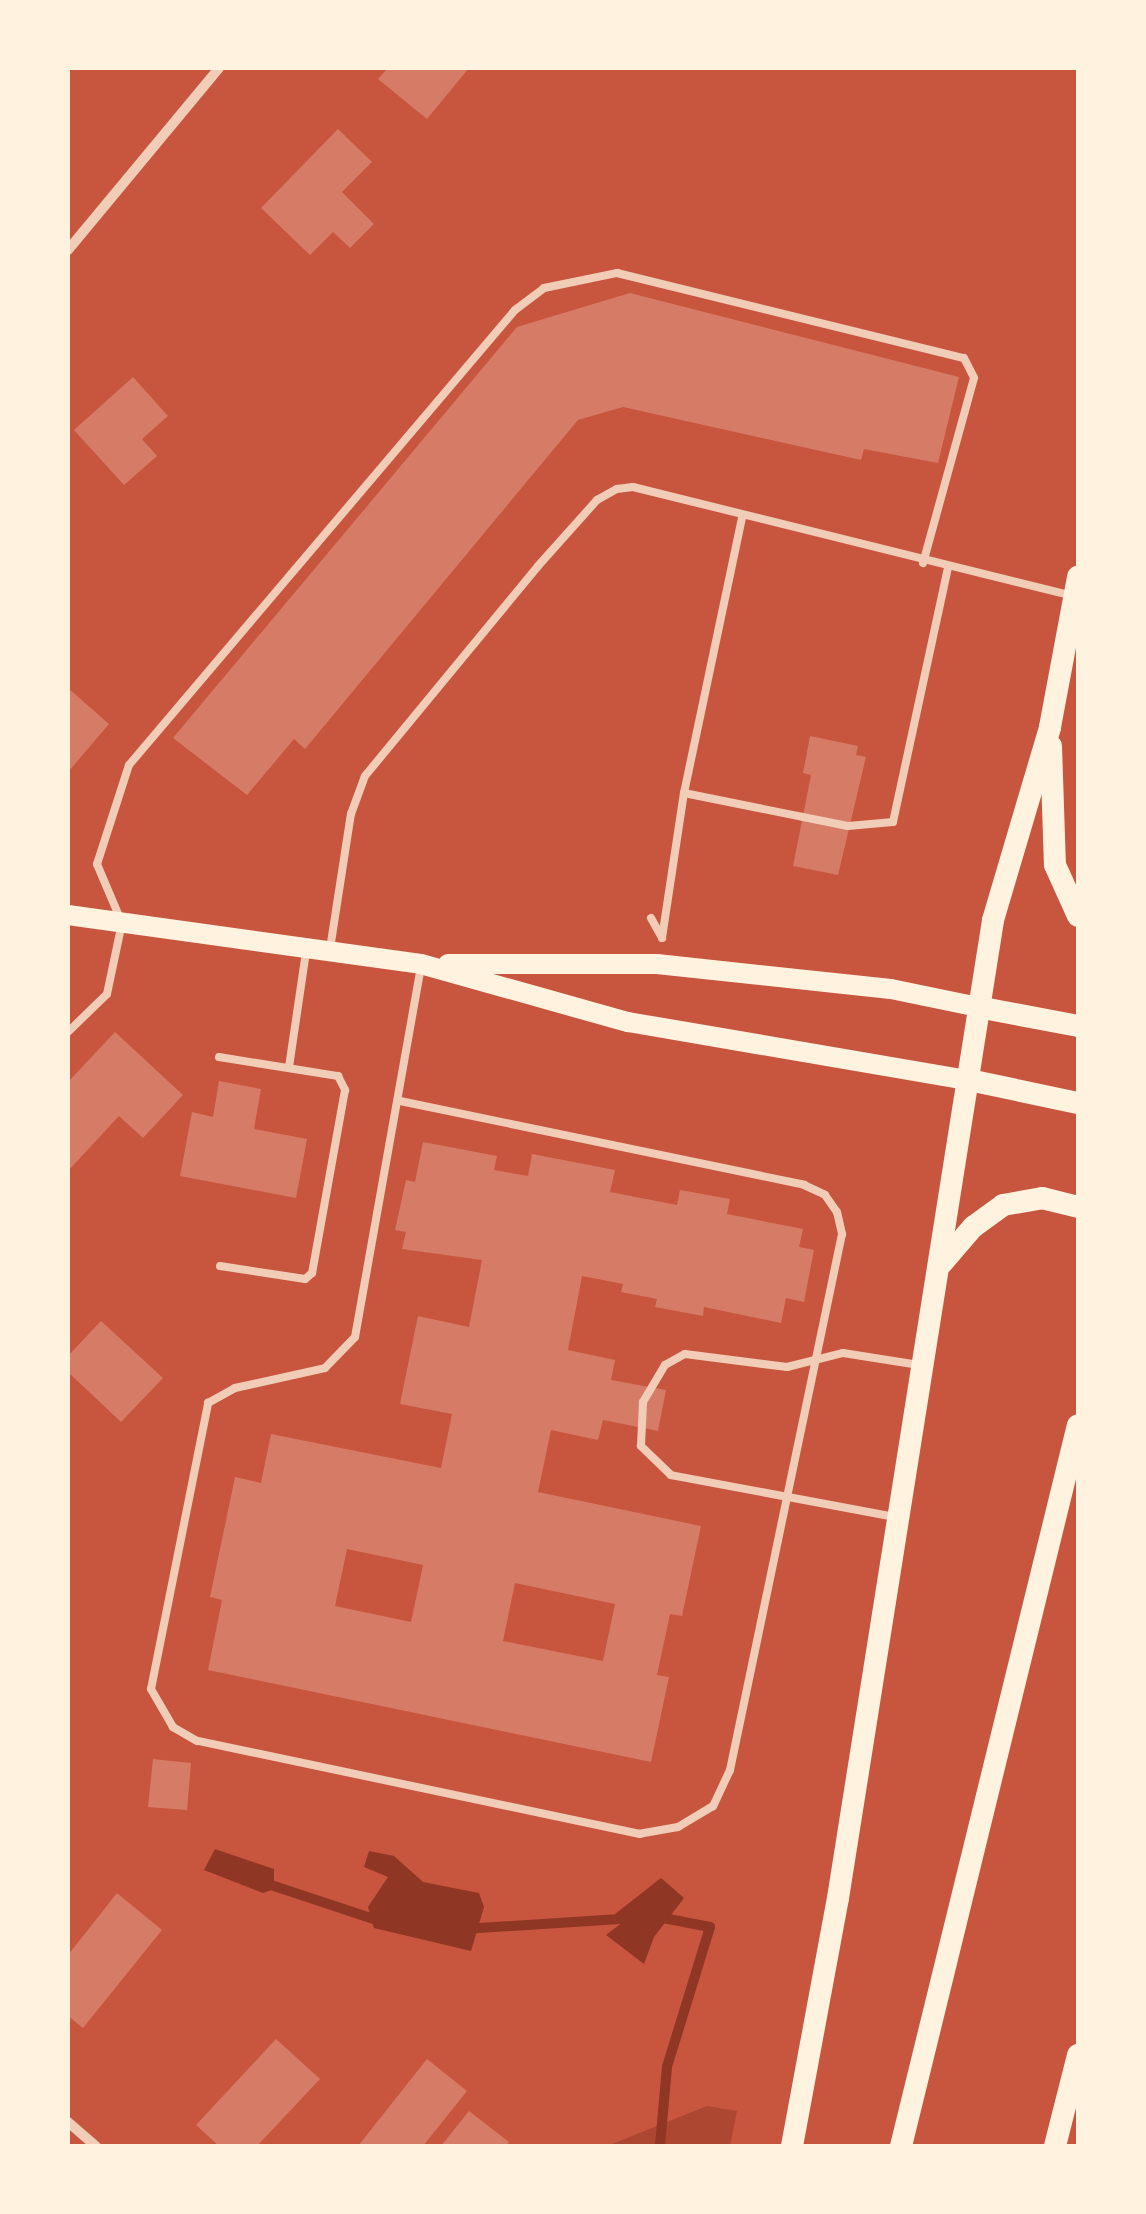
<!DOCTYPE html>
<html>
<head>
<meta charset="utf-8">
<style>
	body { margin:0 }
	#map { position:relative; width:1146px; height:2214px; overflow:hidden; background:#c8553d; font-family:"Roboto Condensed",sans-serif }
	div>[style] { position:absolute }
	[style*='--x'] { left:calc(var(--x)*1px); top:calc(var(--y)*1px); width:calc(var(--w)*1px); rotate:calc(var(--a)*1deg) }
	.green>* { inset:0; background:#ae4732 }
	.water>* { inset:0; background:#8f3625 }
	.stream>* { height:10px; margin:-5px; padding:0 5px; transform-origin:5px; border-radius:5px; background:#8f3625 }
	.building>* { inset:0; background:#d67c66 }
	.service>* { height:8px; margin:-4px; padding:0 4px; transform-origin:4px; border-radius:4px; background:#f1ccb7 }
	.minor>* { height:10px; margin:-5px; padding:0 5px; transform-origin:5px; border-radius:5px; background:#f1ccb7 }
	.secondary>* { height:20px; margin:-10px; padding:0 10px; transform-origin:10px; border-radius:10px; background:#fff3e0 }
	.primary>* { height:22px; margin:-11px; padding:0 11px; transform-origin:11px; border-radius:11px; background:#fff3e0 }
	span { translate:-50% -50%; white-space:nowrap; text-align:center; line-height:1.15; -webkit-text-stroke:8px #fff3e0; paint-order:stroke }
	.frame { position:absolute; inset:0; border:70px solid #fff3e0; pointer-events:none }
</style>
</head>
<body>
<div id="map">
	<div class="green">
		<div style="clip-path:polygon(707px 2106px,737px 2111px,730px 2146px,607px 2146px)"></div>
	</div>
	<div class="water">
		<div style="clip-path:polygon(215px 1849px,274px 1869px,274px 1889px,263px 1893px,204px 1870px)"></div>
		<div style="clip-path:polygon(369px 1851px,394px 1856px,423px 1882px,479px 1893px,484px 1907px,471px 1951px,374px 1928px,368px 1907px,388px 1877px,364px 1867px)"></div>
		<div style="clip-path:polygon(661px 1878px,684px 1898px,654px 1937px,644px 1964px,606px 1935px,623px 1922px,615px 1914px)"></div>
	</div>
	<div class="stream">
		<div style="--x:262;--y:1882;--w:123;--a:18.4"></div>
		<div style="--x:658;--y:1917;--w:53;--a:10.9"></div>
		<div style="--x:710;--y:1927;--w:146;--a:107.1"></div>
		<div style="--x:667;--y:2067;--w:79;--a:95.1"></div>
		<div style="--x:464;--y:1929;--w:168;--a:-3.7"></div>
	</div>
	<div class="building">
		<div style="clip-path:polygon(388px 68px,469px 68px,427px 119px,378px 79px)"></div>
		<div style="clip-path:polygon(338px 129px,372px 162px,342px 192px,374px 224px,350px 248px,333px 232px,310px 255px,261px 208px)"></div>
		<div style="clip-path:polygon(630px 293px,959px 377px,938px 463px,864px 449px,861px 460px,623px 407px,578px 420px,305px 749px,294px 739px,247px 795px,173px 738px,517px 327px)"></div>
		<div style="clip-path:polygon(133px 377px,168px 416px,142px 439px,157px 456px,124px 485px,74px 430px)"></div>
		<div style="clip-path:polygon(68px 688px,109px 724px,68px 772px)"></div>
		<div style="clip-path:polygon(810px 736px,858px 746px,856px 755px,866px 757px,838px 875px,793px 866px,811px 775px,803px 773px)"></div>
		<div style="clip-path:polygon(115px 1032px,183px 1095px,143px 1138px,119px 1116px,68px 1171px,68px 1082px)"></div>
		<div style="clip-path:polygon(219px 1081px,261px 1089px,254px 1129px,307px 1139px,296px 1198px,180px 1176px,192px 1112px,213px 1117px)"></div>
		<div style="clip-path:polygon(evenodd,423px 1142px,497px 1156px,494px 1170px,528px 1176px,532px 1154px,615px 1170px,610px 1192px,677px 1205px,680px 1190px,730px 1199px,727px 1214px,803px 1229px,799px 1247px,814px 1250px,804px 1302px,786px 1298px,781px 1323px,704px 1307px,703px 1316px,655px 1307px,657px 1299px,621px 1292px,623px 1284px,582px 1276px,568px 1350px,615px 1360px,611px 1380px,666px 1390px,658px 1431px,603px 1420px,598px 1440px,551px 1430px,538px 1492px,701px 1526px,682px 1616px,670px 1614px,657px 1675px,669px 1677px,651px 1762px,208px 1670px,222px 1600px,210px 1597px,235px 1477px,261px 1483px,271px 1434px,441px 1468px,452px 1414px,400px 1404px,418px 1316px,469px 1327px,482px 1260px,402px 1249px,406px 1232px,395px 1230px,406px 1180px,415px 1182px,423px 1142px,347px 1549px,423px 1565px,411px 1622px,335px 1606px,347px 1549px,423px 1142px,515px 1583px,615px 1604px,603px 1661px,503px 1641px,515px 1583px)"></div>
		<div style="clip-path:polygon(101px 1321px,163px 1378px,121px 1422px,68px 1372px,68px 1356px)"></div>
		<div style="clip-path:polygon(153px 1759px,191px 1763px,187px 1810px,148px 1807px)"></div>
		<div style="clip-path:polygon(117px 1893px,162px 1930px,83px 2028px,68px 2016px,68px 1955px)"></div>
		<div style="clip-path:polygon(276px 2039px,320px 2079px,257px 2146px,219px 2146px,196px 2125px)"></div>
		<div style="clip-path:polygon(427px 2059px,467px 2091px,423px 2146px,358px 2146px)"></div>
		<div style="clip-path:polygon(469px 2111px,509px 2142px,506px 2146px,441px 2146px)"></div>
	</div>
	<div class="service">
		<div style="--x:684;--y:793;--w:167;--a:11.4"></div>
		<div style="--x:848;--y:826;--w:45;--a:-5.1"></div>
		<div style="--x:893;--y:822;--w:260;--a:-77.8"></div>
		<div style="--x:651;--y:918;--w:23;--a:61"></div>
		<div style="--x:662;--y:938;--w:147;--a:-81.4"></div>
		<div style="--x:684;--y:793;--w:282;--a:-78.1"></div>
		<div style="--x:330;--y:949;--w:137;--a:-81.2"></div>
		<div style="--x:351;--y:814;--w:40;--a:-69.8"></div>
		<div style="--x:365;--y:776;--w:272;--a:-50.5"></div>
		<div style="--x:538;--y:566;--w:89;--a:-48.2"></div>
		<div style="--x:597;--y:500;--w:23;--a:-29"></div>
		<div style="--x:617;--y:489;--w:16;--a:-7"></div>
		<div style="--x:633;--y:487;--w:449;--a:13.9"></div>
		<div style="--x:68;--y:1032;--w:54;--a:-44.3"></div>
		<div style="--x:107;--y:994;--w:73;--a:-78.1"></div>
		<div style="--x:122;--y:923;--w:64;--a:-113"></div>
		<div style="--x:97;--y:864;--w:104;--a:-72.1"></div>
		<div style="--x:129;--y:765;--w:597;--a:-49.69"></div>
		<div style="--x:515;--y:310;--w:36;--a:-37"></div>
		<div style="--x:544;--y:288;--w:75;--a:-11.6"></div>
		<div style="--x:617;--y:273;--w:357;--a:13.8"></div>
		<div style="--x:964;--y:358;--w:22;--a:63"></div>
		<div style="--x:974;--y:378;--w:192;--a:105.4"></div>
		<div style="--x:219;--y:1057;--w:121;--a:9.1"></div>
		<div style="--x:338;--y:1076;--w:16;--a:63"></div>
		<div style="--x:345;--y:1090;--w:186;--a:100.2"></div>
		<div style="--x:312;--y:1273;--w:9;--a:139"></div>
		<div style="--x:305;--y:1279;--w:86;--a:-171.3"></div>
		<div style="--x:289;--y:1067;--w:116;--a:-81.6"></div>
		<div style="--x:400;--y:1101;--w:413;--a:11.7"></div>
		<div style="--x:804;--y:1185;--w:23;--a:25"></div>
		<div style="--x:825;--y:1195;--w:21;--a:55"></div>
		<div style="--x:837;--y:1212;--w:23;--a:77"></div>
		<div style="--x:842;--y:1234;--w:548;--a:101.8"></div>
		<div style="--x:730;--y:1770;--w:40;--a:115"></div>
		<div style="--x:713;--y:1806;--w:41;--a:149"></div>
		<div style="--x:678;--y:1827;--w:39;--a:170"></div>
		<div style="--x:640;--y:1834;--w:453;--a:-168.1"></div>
		<div style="--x:197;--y:1741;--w:28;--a:-150"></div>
		<div style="--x:173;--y:1727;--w:44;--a:-120.1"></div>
		<div style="--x:151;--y:1689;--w:292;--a:-78.7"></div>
		<div style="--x:208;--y:1403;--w:31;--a:-29"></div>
		<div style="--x:235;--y:1388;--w:92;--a:-12.5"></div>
		<div style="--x:325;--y:1368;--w:43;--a:-45.9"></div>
		<div style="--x:355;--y:1337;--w:375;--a:-79.9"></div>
		<div style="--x:895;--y:1517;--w:228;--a:-169.4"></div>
		<div style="--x:671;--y:1475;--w:42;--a:-136"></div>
		<div style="--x:641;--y:1446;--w:44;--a:-87.4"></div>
		<div style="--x:643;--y:1402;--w:43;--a:-59.3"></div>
		<div style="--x:665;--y:1365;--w:23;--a:-29"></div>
		<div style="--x:685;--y:1354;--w:103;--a:7.3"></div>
		<div style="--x:787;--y:1367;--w:58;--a:-14"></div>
		<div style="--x:843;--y:1353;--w:77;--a:9"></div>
	</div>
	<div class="minor">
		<div style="--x:68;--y:250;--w:236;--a:-50.3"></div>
		<div style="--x:68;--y:2122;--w:37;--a:41"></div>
	</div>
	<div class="secondary">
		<div style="--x:68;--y:915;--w:356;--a:7.9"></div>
		<div style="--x:421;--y:964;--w:215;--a:15.7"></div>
		<div style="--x:628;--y:1022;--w:346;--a:9.7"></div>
		<div style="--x:448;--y:964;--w:209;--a:0"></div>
		<div style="--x:657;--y:964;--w:235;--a:6.1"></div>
		<div style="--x:891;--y:989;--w:94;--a:11.7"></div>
	</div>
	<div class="primary">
		<div style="--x:1051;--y:746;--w:119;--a:88.1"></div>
		<div style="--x:1055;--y:865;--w:56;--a:65.7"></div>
		<div style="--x:983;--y:1008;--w:97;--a:10.7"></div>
		<div style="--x:969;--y:1080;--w:111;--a:11.9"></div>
		<div style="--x:942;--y:1263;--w:48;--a:-49.3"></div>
		<div style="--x:973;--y:1227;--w:37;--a:-36"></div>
		<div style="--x:1003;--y:1205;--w:40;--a:-10"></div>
		<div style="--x:1042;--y:1198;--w:37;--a:14"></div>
		<div style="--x:792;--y:2146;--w:252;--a:-79.5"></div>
		<div style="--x:838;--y:1898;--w:990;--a:-80.99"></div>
		<div style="--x:993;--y:920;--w:201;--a:-73.5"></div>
		<div style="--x:1050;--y:727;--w:153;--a:-79.4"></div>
		<div style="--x:901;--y:2146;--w:742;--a:-76.21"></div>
		<div style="--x:1055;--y:2146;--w:94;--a:-75.8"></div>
	</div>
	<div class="frame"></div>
</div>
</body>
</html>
